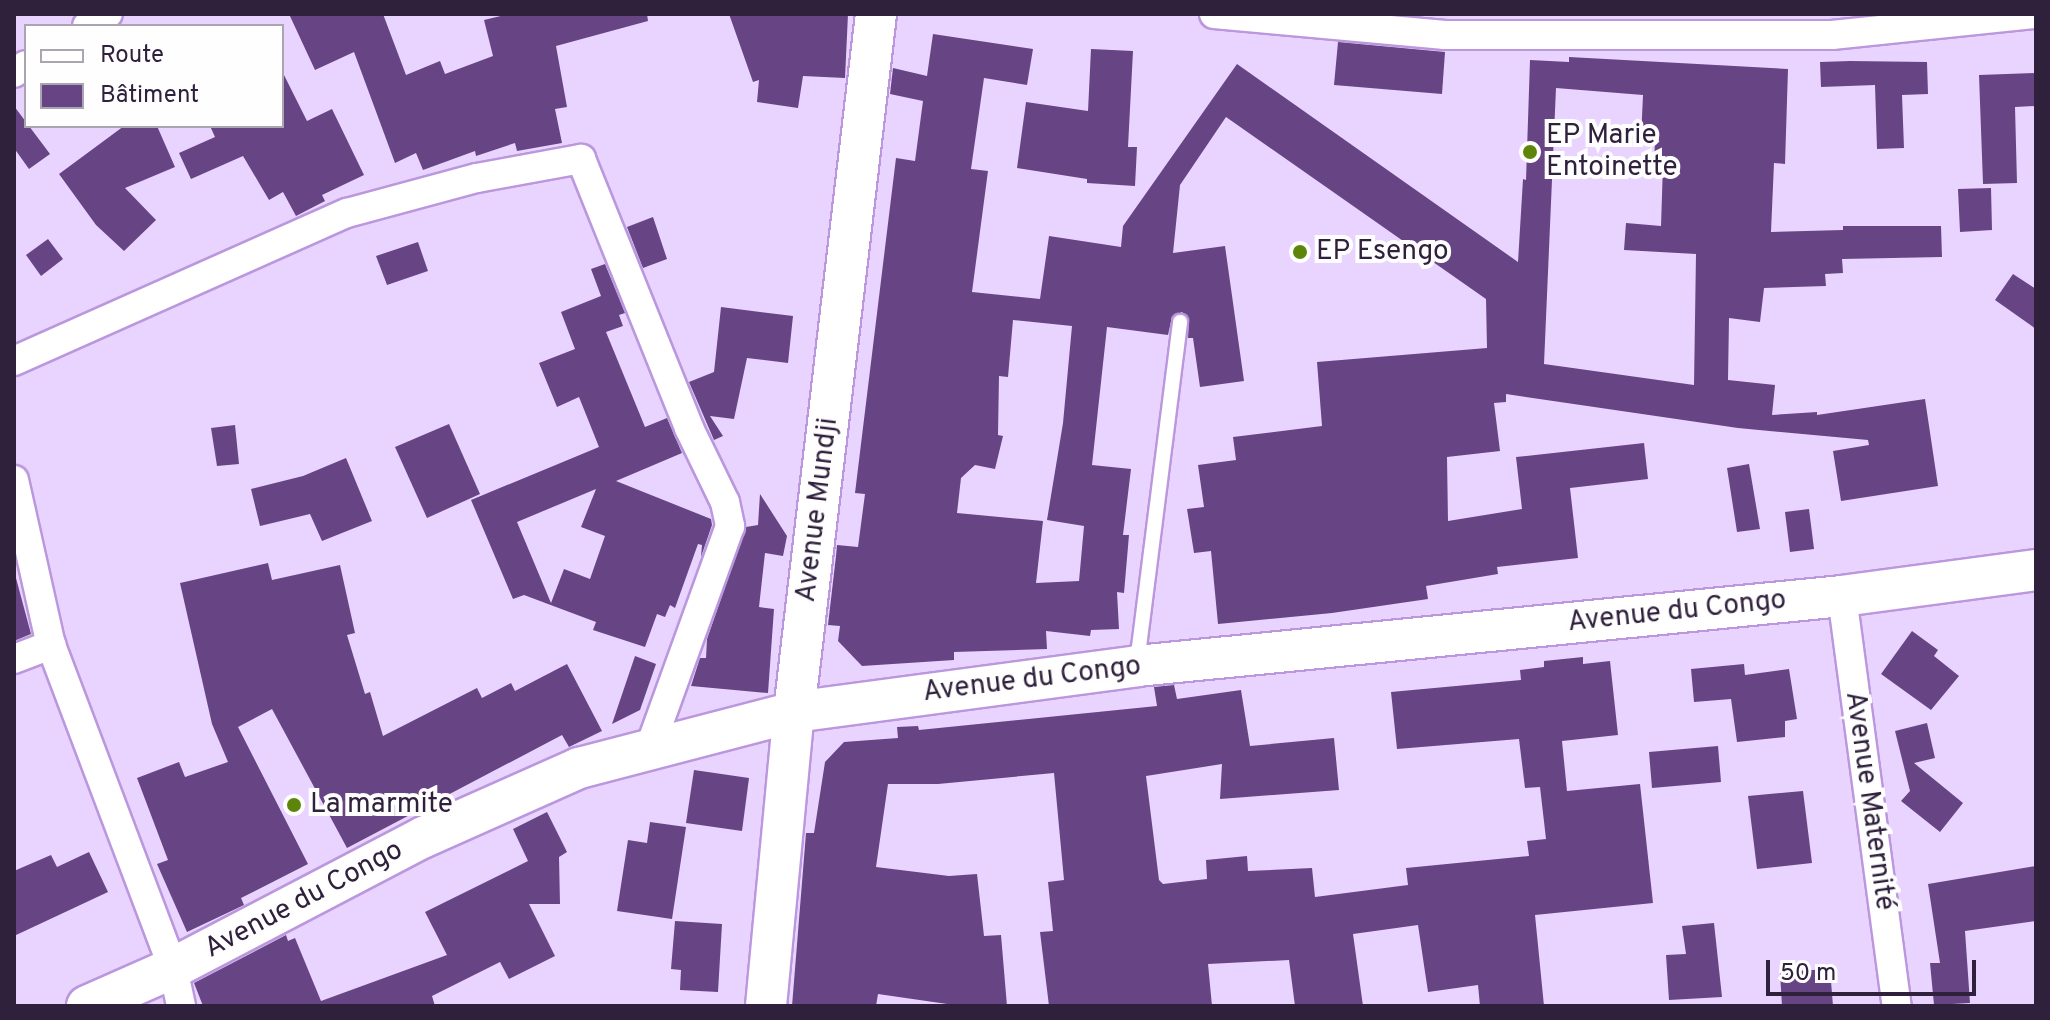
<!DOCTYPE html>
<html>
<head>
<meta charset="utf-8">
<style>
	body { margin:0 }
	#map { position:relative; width:2050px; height:1020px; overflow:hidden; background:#e9d3ff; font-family:Overpass,sans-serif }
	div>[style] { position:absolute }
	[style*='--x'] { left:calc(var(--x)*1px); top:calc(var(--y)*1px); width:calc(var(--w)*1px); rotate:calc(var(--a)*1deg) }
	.building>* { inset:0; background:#674585 }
	.roads { filter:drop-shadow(2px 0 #bb97dd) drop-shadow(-2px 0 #bb97dd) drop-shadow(0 2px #bb97dd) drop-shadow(0 -2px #bb97dd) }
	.lane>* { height:14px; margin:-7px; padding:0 7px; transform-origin:7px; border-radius:7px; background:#fff }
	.street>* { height:28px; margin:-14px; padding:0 14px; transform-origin:14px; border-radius:14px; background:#fff }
	.secondary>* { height:40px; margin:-20px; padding:0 20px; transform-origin:20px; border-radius:20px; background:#fff }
	.dots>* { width:22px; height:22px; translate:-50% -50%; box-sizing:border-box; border:4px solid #fefefe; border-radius:50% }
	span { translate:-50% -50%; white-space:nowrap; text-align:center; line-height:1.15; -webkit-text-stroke:8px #fefefe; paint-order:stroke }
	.poi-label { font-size:28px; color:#2f203c }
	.left { translate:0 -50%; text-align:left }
	.street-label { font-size:28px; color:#2f203c }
	.frame { position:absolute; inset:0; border:16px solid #2f203c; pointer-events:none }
	.legend { position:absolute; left:24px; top:24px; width:260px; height:104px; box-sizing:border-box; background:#fefefe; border:2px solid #aba5b0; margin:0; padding:10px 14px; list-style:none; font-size:24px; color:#2f203c }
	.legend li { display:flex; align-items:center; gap:16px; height:40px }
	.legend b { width:40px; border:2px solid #aba5b0 }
	.scale { position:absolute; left:1766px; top:960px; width:210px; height:36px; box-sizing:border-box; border:4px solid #2f203c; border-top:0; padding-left:10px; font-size:24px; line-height:28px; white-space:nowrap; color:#2f203c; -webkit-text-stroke:6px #fefefe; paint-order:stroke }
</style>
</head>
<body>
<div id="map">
	<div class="building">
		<div style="clip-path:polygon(289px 14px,383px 14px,406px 75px,440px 61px,445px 74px,493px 56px,484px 20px,509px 14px,647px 14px,648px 21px,556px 46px,567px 107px,555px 109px,562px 143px,517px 151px,515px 143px,476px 156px,475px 151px,423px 170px,416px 153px,395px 163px,354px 52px,315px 70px)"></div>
		<div style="clip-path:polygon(729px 14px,848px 14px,845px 78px,803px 76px,798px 108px,757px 102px,759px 80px,753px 82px)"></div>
		<div style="clip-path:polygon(evenodd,933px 34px,1033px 49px,1027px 85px,984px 78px,971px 169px,988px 171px,972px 292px,1040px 299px,1049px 236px,1121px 247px,1123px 226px,1237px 64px,1518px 262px,1523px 179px,1526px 180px,1530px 60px,1569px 62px,1569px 57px,1788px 69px,1785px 164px,1774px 163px,1771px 232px,1843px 230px,1843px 226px,1941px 226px,1942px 257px,1842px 259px,1843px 273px,1825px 274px,1826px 286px,1764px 288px,1760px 322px,1729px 318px,1728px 380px,1775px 385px,1772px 415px,1817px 412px,1817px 415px,1925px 399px,1938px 486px,1841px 501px,1833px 451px,1869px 445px,1868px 440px,1738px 428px,1506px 394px,1506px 402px,1494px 403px,1500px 451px,1447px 457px,1448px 521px,1522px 509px,1516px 457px,1644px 443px,1648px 479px,1570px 488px,1578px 558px,1497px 567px,1498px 574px,1426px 586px,1428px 599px,1332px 613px,1218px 624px,1211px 551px,1194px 553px,1187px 509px,1204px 507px,1198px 465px,1236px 460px,1233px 437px,1322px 426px,1317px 362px,1487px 348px,1486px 299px,1226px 117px,1180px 185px,1173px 253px,1225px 246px,1244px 381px,1200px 387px,1193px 338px,1188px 338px,1189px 319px,1182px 312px,1172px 317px,1168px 335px,1107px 327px,1092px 465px,1131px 469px,1123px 535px,1129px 535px,1124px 593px,1117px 592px,1119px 629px,1091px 630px,1090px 636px,1046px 631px,1047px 649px,954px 652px,954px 660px,862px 666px,838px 641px,840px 626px,828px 625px,836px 556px,837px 545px,858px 547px,865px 494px,855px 493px,896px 158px,915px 161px,923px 101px,890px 94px,893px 68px,927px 76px,933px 34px,1556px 88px,1643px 95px,1641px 139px,1655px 140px,1654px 164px,1663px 164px,1661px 226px,1626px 223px,1624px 250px,1696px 254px,1694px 385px,1544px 364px,1556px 88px,933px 34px,1013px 320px,1072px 326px,1063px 423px,1047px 520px,1084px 526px,1079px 581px,1036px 583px,1043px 521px,957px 513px,961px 478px,975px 465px,995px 469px,1003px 436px,998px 435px,999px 376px,1008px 377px,1013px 320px)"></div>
		<div style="clip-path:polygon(1338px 42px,1445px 52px,1442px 94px,1334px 85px)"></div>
		<div style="clip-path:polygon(1091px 49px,1133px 51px,1128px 147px,1137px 147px,1135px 186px,1087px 183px,1087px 179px,1017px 168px,1026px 102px,1088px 111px)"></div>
		<div style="clip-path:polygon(1850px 61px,1927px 62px,1928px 94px,1902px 95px,1904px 148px,1877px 149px,1875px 85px,1821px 87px,1820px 62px)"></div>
		<div style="clip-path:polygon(282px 71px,307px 121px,332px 109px,364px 175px,322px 195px,325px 201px,296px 216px,283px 192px,269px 200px,243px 156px,191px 179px,179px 153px,215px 137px,210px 126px,282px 126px)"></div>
		<div style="clip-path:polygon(2036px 73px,2036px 106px,2015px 107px,2017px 183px,1983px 184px,1979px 75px)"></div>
		<div style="clip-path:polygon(14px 106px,50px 154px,29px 169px,14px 148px)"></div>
		<div style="clip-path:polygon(124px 126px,157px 126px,175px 167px,125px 188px,156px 220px,124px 251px,96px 225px,59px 174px)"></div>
		<div style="clip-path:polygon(1991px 188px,1992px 230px,1960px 232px,1958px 189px)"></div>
		<div style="clip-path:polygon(653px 217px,667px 259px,643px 268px,627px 227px)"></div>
		<div style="clip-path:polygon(48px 239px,63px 259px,41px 276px,26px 255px)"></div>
		<div style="clip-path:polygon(418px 242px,428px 271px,387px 285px,376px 256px)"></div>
		<div style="clip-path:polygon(evenodd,605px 264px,625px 313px,619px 315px,623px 326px,606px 332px,645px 427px,667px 418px,682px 453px,616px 481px,711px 519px,712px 525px,701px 557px,702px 545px,698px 544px,675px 608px,670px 605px,665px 617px,657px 614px,645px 647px,593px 630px,596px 622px,524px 595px,513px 599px,471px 500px,599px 447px,579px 397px,557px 407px,539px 363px,575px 349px,561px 312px,601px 296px,591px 269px,605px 264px,596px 489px,581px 527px,605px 536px,590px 579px,564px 569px,551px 603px,517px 522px,596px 489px)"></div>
		<div style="clip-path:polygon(2013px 274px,2036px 289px,2036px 329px,1995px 300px)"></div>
		<div style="clip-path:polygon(721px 307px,793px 316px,788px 363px,747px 358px,734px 419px,710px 416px,723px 436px,714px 440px,689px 382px,714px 372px)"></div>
		<div style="clip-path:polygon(449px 424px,480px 494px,427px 518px,395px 447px)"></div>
		<div style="clip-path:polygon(235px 425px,239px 464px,217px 466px,211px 428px)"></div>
		<div style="clip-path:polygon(346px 458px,372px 521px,322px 541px,310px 514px,260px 526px,251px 489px,303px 476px)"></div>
		<div style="clip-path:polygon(1749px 464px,1760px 529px,1737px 532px,1727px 468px)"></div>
		<div style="clip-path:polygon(760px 494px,787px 536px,783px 556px,765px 553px,759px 607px,774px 609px,768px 693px,691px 686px,700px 658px,706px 658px,707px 639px,746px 527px,758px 525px)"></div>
		<div style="clip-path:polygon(1809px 509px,1814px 549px,1790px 552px,1785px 512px)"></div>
		<div style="clip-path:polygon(268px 563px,272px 580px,340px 565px,355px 633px,347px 635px,365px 694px,370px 692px,383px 736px,477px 688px,482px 698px,511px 683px,515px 691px,567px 664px,602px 731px,569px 747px,562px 735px,347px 848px,272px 709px,238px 727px,308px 864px,241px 898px,244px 905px,187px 932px,157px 864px,168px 860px,137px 778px,179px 762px,185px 777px,228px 762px,212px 724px,180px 583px)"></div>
		<div style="clip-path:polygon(16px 578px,31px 634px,14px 641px,14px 579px)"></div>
		<div style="clip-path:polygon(1912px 631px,1938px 650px,1934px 656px,1959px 676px,1931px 710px,1881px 674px)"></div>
		<div style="clip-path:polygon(635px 656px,656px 664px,640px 710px,612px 724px)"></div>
		<div style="clip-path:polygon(1583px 657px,1583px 664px,1610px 661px,1618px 735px,1562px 741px,1567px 791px,1640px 784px,1653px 903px,1535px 915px,1544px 1006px,1480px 1006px,1478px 985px,1428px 992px,1418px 925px,1353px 934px,1363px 1006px,1295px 1006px,1289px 960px,1208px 964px,1212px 1006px,1049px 1006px,1040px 932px,1053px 931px,1048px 882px,1064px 880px,1054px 773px,938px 784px,888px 784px,876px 867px,949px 876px,977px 874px,984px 936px,1001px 935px,1007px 1006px,961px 1006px,878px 994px,876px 1006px,792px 1006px,806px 833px,814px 833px,825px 762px,844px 742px,898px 738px,897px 727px,918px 726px,919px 730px,1157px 706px,1154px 687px,1174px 685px,1177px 699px,1241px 690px,1250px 746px,1334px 738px,1339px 790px,1220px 799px,1222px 764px,1146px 776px,1159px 880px,1163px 884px,1207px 879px,1206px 860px,1247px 856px,1248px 871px,1312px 868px,1315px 897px,1408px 885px,1406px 868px,1529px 856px,1527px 841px,1546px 839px,1540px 787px,1525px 788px,1519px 739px,1397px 749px,1391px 692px,1521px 680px,1520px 670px,1544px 667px,1544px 661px)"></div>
		<div style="clip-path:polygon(1744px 664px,1745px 675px,1789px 669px,1797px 719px,1785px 721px,1785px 737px,1737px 742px,1731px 699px,1694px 702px,1691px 669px)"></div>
		<div style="clip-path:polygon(1927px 723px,1935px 758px,1914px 763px,1963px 803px,1940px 832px,1901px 801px,1910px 791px,1895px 731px)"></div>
		<div style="clip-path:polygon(1718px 746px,1721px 782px,1652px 788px,1649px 752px)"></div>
		<div style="clip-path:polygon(694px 770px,749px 778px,742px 831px,686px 823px)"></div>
		<div style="clip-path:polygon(1803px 791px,1812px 863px,1757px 869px,1748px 796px)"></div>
		<div style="clip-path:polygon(547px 812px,567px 852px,559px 857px,560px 904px,529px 904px,555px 956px,509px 979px,500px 962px,432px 996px,435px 1006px,203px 1006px,194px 983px,286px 935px,288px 941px,295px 938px,321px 1001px,447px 955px,425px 912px,528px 861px,513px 829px)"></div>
		<div style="clip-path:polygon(650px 822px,686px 827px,672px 919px,617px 911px,628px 840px,647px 843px)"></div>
		<div style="clip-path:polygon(89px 852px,108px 892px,14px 936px,14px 871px,51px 855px,57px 867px)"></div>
		<div style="clip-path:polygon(2036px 866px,2036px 921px,1965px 931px,1970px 1003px,1934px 1005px,1930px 963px,1940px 963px,1928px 884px)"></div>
		<div style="clip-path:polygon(675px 921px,722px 924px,718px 992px,680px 990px,681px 970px,671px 969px)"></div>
		<div style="clip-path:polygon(1714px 923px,1722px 997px,1669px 1000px,1666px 955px,1686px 954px,1682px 926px)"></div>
		<div style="clip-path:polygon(1830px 969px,1833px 1006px,1782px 1006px,1780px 972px)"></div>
	</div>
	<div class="roads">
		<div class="lane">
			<div style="--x:1137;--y:663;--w:344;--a:-82.8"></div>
		</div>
		<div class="street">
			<div style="--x:1214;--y:14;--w:232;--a:5.2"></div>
			<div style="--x:1445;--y:35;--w:387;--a:0"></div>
			<div style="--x:1832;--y:35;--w:205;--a:-5.9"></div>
			<div style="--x:87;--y:26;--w:24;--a:-30"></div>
			<div style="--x:14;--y:73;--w:14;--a:-34"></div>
			<div style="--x:14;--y:361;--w:364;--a:-24"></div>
			<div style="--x:347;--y:213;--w:135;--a:-15.1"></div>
			<div style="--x:477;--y:178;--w:106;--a:-10.4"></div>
			<div style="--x:581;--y:159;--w:290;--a:68.1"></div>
			<div style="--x:689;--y:428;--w:82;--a:64.1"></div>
			<div style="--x:725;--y:502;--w:25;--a:78"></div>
			<div style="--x:730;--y:526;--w:235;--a:109.9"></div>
			<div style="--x:14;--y:480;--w:169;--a:77.4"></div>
			<div style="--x:51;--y:645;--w:345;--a:69.3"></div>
			<div style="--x:173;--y:968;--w:39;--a:78"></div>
			<div style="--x:1842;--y:596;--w:414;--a:82.4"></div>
			<div style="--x:14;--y:659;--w:40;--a:-21"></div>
		</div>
		<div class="secondary">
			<div style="--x:87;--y:1006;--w:94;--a:-23.8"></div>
			<div style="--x:173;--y:968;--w:283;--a:-27.6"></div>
			<div style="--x:424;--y:837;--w:170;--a:-24"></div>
			<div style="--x:579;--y:768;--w:222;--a:-14.6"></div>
			<div style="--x:794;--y:712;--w:346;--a:-7.6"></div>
			<div style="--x:1137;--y:666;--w:708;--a:-5.67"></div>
			<div style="--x:1842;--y:596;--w:196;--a:-7.6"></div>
			<div style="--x:766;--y:1006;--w:295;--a:-84.6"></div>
			<div style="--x:794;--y:712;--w:703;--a:-83.3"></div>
		</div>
	</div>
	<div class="dots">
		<div style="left:1530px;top:152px;background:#5e850b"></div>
		<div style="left:1300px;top:252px;background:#5e850b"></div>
		<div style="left:294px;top:805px;background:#5e850b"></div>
	</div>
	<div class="poi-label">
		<span class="left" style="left:1546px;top:152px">EP Marie<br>Entoinette</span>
		<span class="left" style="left:1316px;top:252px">EP Esengo</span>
		<span class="left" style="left:310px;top:805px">La marmite</span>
	</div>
	<div class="street-label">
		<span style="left:818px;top:510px;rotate:-83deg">Avenue Mundji</span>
		<span style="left:1677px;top:612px;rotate:-6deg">Avenue du Congo</span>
		<span style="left:1032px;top:680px;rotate:-7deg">Avenue du Congo</span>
		<span style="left:1869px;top:801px;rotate:82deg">Avenue Maternité</span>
		<span style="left:304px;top:900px;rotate:-28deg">Avenue du Congo</span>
	</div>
	<div class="frame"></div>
	<ul class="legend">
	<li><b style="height:10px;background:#fff"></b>Route</li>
	<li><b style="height:22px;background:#674585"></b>Bâtiment</li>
	</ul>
	<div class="scale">50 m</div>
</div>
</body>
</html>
